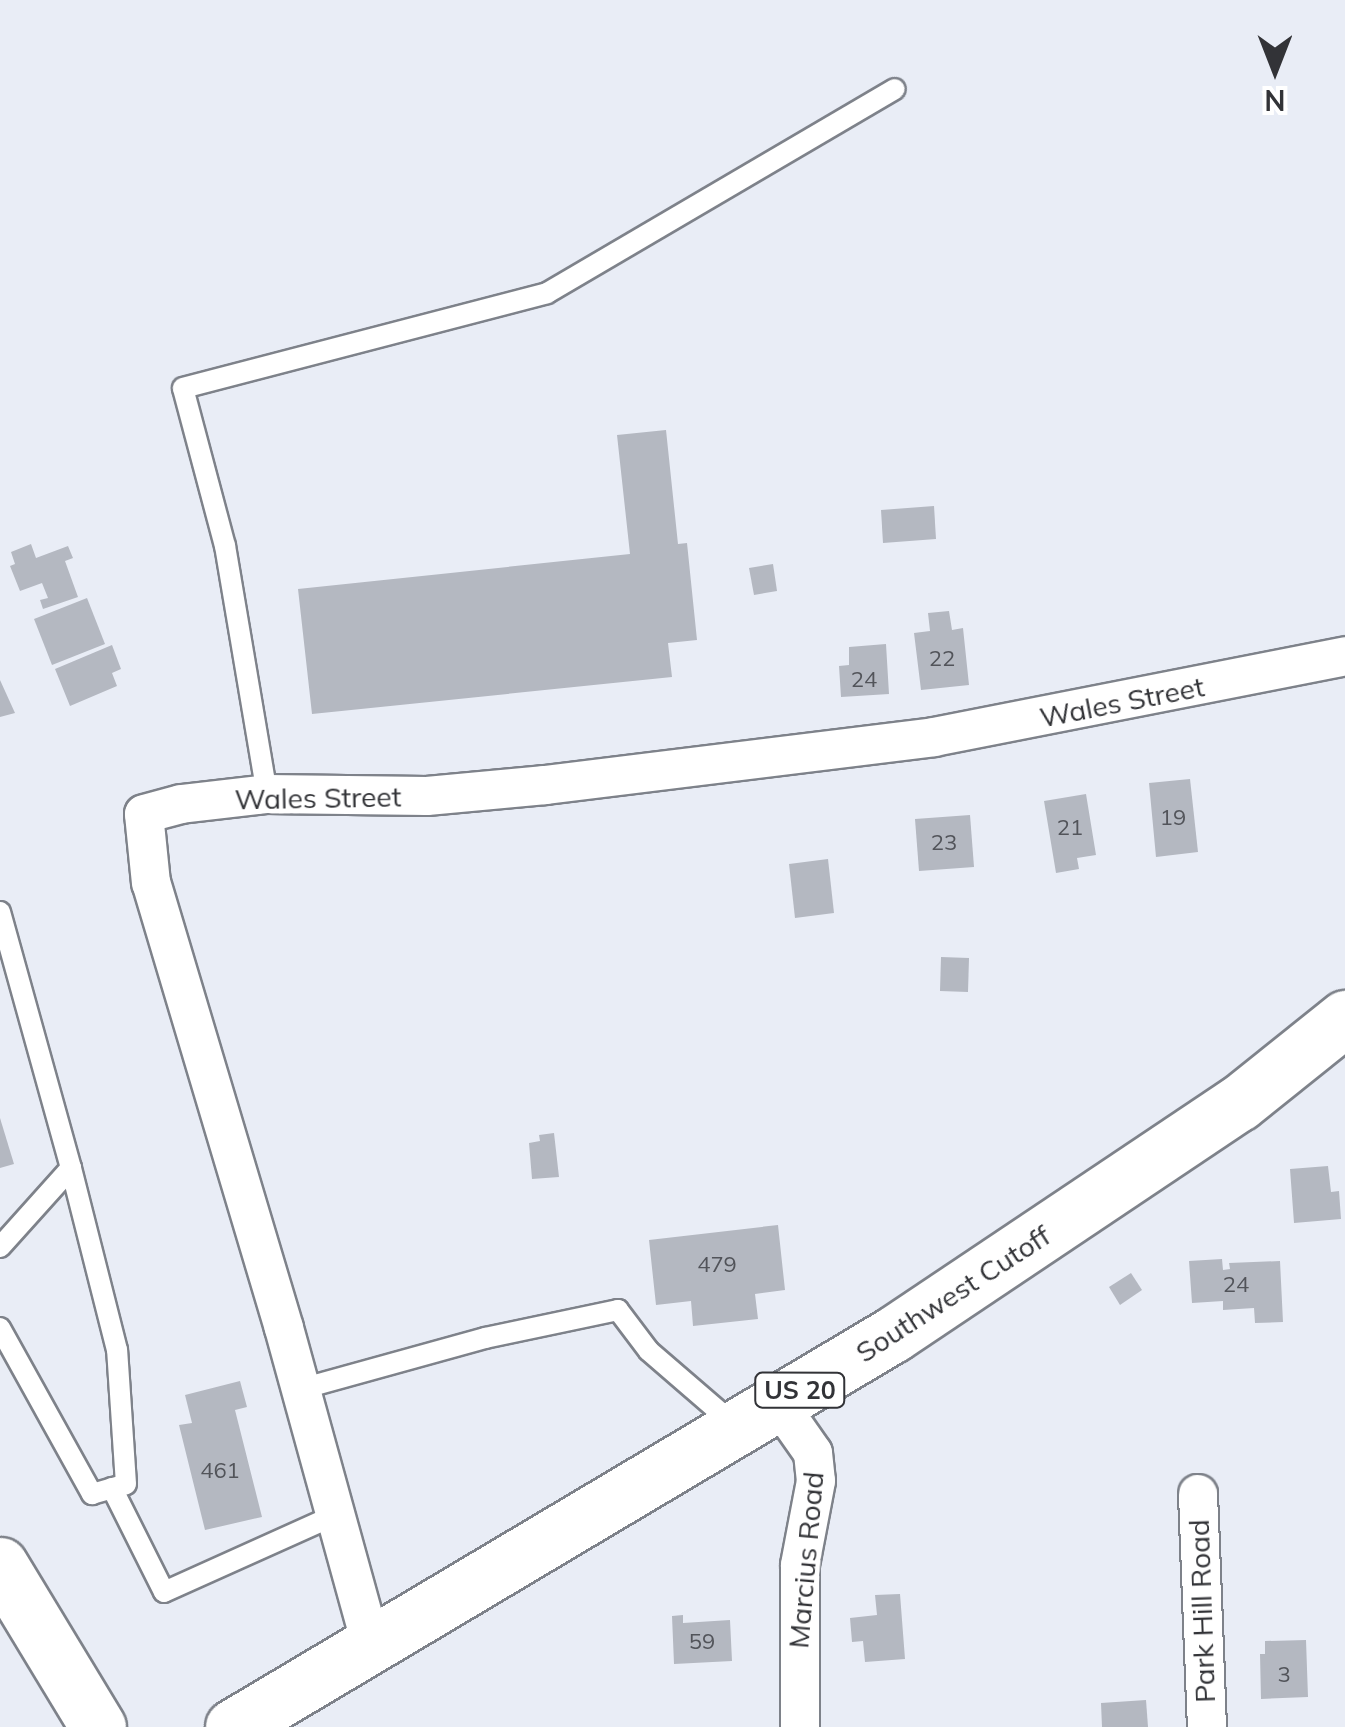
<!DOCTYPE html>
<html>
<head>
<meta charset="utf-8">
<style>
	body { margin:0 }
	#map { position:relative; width:1345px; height:1727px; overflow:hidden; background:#e9edf6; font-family:Mulish,sans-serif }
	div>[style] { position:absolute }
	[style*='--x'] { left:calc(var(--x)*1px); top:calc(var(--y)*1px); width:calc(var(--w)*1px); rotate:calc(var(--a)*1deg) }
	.building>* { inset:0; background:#b4b8c1 }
	.roads { filter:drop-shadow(2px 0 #7e828a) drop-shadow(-2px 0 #7e828a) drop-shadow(0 2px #7e828a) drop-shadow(0 -2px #7e828a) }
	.lane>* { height:20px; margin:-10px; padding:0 10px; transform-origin:10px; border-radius:10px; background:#fff }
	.street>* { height:38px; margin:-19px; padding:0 19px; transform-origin:19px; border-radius:19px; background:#fff }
	.secondary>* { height:55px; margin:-27.5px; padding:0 27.5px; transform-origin:27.5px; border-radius:27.5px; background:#fff }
	.highway>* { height:55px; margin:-27.5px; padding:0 27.5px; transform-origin:27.5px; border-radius:27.5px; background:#fff }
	span { translate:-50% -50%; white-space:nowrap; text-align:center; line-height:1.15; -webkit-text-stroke:9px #fff; paint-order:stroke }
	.number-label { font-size:22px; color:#52545a }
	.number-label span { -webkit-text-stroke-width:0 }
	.shield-label span { padding:2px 8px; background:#fff; border:2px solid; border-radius:8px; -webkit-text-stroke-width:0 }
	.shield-label { font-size:25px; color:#323337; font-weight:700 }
	.street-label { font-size:28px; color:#323337 }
	.north { position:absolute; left:1225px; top:20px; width:100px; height:100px; -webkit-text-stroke:8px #fff; paint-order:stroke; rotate:180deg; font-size:28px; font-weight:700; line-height:40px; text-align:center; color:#323337 }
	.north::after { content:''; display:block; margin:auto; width:35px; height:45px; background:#323337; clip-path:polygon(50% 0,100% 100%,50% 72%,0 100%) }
</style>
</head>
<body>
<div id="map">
	<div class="building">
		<div style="clip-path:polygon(666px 430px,678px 544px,687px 543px,697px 640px,668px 643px,672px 677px,312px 714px,298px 589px,630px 554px,617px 435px)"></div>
		<div style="clip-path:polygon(934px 506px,936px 539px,883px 543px,881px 510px)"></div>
		<div style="clip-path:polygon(31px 544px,36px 558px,68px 546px,73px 558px,65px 561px,78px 597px,43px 609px,40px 600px,48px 598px,42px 583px,20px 591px,10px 566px,15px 564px,11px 552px)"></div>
		<div style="clip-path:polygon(773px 564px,777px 591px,754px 595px,749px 568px)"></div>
		<div style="clip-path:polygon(87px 598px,105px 644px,52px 665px,34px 619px)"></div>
		<div style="clip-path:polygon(949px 611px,952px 630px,963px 628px,969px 685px,921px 690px,914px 633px,930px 631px,928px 613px)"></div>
		<div style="clip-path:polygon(886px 644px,889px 694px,841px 697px,839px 666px,849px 665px,849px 647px)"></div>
		<div style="clip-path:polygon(112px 645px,121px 669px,112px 673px,117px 686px,70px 706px,55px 669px)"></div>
		<div style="clip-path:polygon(0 680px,15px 713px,0 717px)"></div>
		<div style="clip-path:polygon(1190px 779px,1198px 852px,1156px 857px,1149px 783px)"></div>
		<div style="clip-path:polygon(1086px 794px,1096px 855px,1077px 858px,1079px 869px,1056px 873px,1044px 801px)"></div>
		<div style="clip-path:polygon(970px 815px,974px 867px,919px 871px,915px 819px)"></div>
		<div style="clip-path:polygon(828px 859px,834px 913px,795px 918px,789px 864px)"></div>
		<div style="clip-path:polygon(941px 957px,969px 958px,968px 992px,940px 991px)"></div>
		<div style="clip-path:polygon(0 1118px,14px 1164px,0 1168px)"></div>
		<div style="clip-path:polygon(554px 1133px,559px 1177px,532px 1179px,529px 1143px,540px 1141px,539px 1135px)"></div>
		<div style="clip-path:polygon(1328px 1166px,1331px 1192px,1339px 1191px,1341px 1219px,1294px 1223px,1290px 1169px)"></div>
		<div style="clip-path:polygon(778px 1225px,785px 1290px,755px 1294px,758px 1319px,693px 1326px,691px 1301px,656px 1305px,649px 1240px)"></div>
		<div style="clip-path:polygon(1222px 1259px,1223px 1270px,1230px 1269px,1229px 1263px,1280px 1261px,1283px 1322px,1255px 1323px,1254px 1308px,1223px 1310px,1223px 1301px,1192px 1303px,1189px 1261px)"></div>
		<div style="clip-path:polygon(1131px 1273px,1142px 1290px,1120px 1305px,1109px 1287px)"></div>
		<div style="clip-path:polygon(240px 1381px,247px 1407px,235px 1410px,262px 1517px,205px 1530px,179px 1425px,192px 1423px,185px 1395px)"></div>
		<div style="clip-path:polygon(900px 1594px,905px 1659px,865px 1662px,863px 1641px,852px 1642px,850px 1618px,877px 1615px,875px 1595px)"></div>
		<div style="clip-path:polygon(683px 1615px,683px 1623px,730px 1620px,732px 1661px,674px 1664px,672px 1616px)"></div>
		<div style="clip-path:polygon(1306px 1640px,1308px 1697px,1261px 1699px,1260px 1654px,1265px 1654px,1265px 1641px)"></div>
		<div style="clip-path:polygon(1146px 1700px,1148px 1727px,1102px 1727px,1101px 1703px)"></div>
	</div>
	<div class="roads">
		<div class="lane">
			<div style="--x:267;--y:794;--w:252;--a:-99.6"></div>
			<div style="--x:225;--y:546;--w:163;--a:-104.9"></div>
			<div style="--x:183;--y:388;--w:376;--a:-14.6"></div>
			<div style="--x:547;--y:293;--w:403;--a:-30.4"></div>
			<div style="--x:0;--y:912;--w:266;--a:74.5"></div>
			<div style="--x:71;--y:1168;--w:106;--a:131.9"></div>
			<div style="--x:0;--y:1328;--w:190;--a:61"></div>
			<div style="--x:92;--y:1494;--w:35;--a:-16"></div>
			<div style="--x:126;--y:1484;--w:134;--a:-93.8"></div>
			<div style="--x:117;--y:1350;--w:188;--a:-104.2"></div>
			<div style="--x:301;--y:1389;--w:191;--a:-15.5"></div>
			<div style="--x:485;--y:1338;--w:136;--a:-11.9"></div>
			<div style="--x:618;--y:1310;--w:51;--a:52.9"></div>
			<div style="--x:649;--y:1351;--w:115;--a:40.8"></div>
			<div style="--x:112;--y:1488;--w:116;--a:63.4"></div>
			<div style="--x:164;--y:1592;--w:188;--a:-24.2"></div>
		</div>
		<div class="street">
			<div style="--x:778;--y:1403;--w:61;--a:55"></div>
			<div style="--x:813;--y:1453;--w:28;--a:84"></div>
			<div style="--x:816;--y:1481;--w:86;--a:100.8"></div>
			<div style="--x:800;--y:1565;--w:162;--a:90"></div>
			<div style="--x:1198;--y:1494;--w:233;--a:87.8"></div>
			<div style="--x:371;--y:1644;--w:328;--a:-105.4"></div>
			<div style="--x:284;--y:1328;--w:464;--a:-106.6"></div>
			<div style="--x:151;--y:883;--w:69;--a:-95.8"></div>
			<div style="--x:144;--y:814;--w:38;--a:-15"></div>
			<div style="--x:181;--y:804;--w:87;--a:-6.6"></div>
			<div style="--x:267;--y:794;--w:160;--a:0.7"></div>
			<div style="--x:427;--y:796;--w:119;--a:-5.3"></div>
			<div style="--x:545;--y:785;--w:392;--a:-7"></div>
			<div style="--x:934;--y:737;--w:419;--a:-11.1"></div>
		</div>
		<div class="secondary">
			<div style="--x:0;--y:1565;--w:189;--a:58.8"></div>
		</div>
		<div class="highway">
			<div style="--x:233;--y:1727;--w:767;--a:-30.75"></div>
			<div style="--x:892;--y:1335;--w:417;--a:-33.8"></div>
			<div style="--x:1239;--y:1103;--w:136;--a:-38.7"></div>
		</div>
	</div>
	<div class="number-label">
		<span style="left:942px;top:659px">22</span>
		<span style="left:864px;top:680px">24</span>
		<span style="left:1173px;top:818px">19</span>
		<span style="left:1070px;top:828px">21</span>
		<span style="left:944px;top:843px">23</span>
		<span style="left:717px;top:1265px">479</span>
		<span style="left:1236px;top:1285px">24</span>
		<span style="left:220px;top:1471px">461</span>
		<span style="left:702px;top:1642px">59</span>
		<span style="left:1284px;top:1675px">3</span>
	</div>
	<div class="shield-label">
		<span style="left:800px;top:1390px">US 20</span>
	</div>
	<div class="street-label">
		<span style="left:1122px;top:702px;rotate:-11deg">Wales Street</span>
		<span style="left:318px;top:798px;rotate:-1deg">Wales Street</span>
		<span style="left:953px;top:1294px;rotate:-33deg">Southwest Cutoff</span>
		<span style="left:806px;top:1560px;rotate:-85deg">Marcius Road</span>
		<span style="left:1202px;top:1611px;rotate:-92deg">Park Hill Road</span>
	</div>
	<div class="north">N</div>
</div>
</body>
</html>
